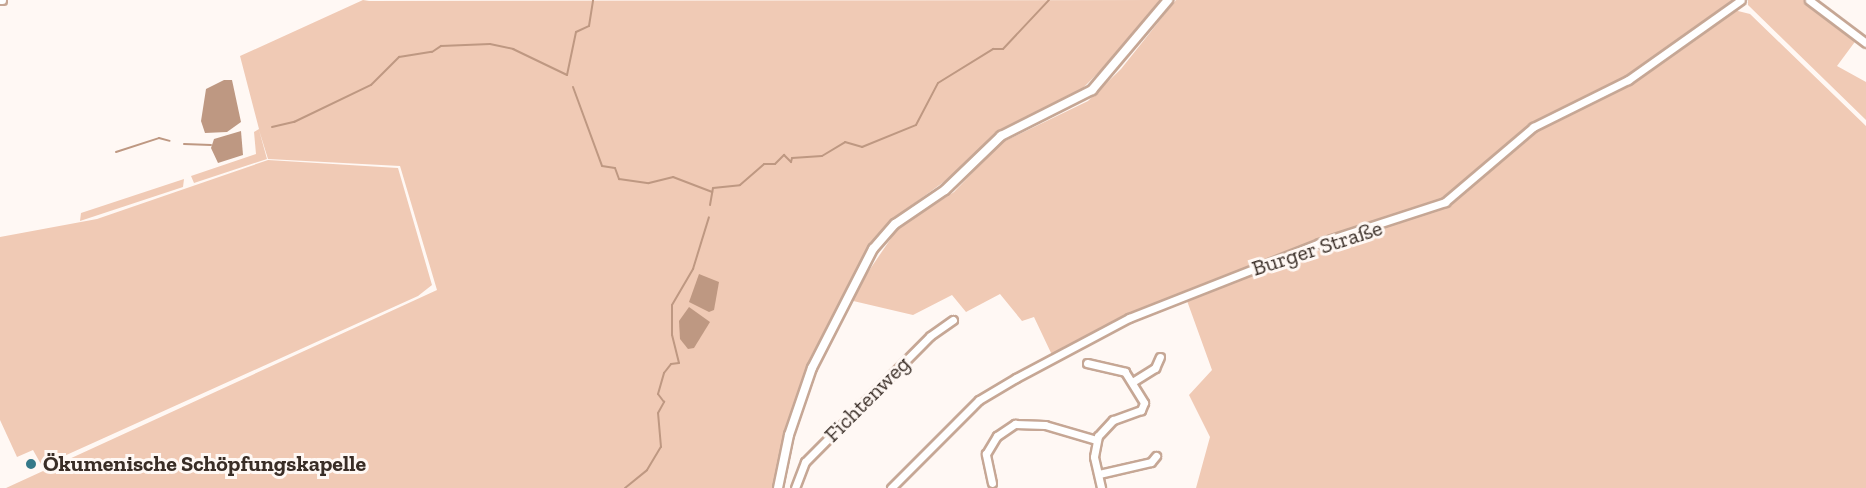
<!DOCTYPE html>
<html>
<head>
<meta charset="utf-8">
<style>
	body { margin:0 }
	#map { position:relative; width:1866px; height:488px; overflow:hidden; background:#fff8f4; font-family:"Zilla Slab",serif }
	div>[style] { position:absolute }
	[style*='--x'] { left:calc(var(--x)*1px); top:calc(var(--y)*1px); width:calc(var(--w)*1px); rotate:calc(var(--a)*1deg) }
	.green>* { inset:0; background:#f0cab5 }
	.water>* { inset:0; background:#be9882 }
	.stream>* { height:2px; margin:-1px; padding:0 1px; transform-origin:1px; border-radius:1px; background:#be9882 }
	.roads { filter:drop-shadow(2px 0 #c6a795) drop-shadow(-2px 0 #c6a795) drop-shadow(0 2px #c6a795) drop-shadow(0 -2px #c6a795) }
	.minor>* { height:7px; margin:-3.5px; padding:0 3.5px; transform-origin:3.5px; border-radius:3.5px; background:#fff }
	.tertiary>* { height:8px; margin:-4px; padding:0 4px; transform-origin:4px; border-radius:4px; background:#fff }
	.dots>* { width:16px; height:16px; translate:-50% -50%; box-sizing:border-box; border:3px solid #fff8f4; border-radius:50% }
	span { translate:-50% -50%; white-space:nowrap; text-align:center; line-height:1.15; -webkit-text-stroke:6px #fff8f4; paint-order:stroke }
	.street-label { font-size:22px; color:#392d26 }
	.poi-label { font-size:22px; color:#392d26; font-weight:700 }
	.left { translate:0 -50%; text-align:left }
</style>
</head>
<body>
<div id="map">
	<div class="green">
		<div style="clip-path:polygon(363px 0,369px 1px,1160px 0,1124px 47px,1076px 95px,1002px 130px,945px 181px,890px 221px,870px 246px,810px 358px,784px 433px,774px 488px,6px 488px,437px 290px,400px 166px,268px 159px,259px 130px,267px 159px,194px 183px,191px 176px,256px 154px,254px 132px,259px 129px,240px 56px)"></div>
		<div style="clip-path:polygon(1176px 0,1736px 0,1626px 77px,1532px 126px,1440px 202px,1291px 249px,1111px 323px,1052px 355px,1034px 317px,1022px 321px,1000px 294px,966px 312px,952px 295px,913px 315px,849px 300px,898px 228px,954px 192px,1001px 143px,1088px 101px,1121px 69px)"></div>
		<div style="clip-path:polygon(1748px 0,1806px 0,1857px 39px,1837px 66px,1866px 82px,1866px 120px,1748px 5px)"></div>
		<div style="clip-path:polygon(1730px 9px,1750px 14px,1866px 126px,1866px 488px,1196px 488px,1210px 437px,1189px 395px,1212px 370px,1186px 298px,1300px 252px,1440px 208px,1467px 192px,1534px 129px,1627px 83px)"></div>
		<div style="clip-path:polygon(268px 160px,398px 168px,432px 285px,418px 296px,42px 466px,33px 450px,17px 457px,0 420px,0 237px,97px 219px)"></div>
		<div style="clip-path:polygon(184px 179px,183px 187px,80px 221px,81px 213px)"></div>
	</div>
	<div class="water">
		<div style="clip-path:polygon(224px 80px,232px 80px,241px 122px,227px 132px,205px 133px,201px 121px,206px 89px)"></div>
		<div style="clip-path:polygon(241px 131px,243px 155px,218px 163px,211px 148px,214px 139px)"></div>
		<div style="clip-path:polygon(699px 274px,719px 282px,714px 310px,709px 312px,689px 302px)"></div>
		<div style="clip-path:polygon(689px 307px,710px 322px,694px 348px,688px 349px,680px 339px,679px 321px)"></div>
	</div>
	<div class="stream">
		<div style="--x:573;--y:87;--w:84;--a:69.8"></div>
		<div style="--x:602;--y:166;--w:13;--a:9"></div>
		<div style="--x:615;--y:168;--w:12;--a:70"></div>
		<div style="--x:619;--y:179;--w:30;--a:8"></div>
		<div style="--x:649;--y:183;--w:25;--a:-14"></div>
		<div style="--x:673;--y:177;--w:42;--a:21"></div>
		<div style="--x:272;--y:127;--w:23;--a:-13"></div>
		<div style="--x:294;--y:122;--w:85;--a:-25.7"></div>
		<div style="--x:371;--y:85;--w:40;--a:-45"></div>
		<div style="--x:399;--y:57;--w:33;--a:-9"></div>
		<div style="--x:432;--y:52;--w:11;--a:-34"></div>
		<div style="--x:441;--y:46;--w:49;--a:-2.3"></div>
		<div style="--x:490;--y:44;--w:24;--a:12"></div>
		<div style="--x:513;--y:49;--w:60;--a:25.7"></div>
		<div style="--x:567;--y:75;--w:44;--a:-78.2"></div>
		<div style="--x:576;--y:32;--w:14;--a:-25"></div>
		<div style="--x:589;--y:26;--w:26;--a:-81"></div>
		<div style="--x:184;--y:144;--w:27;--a:2"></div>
		<div style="--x:116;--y:152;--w:45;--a:-18"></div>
		<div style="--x:159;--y:138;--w:11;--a:15"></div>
		<div style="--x:710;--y:205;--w:17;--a:-80"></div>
		<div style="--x:713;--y:188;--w:27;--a:-6"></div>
		<div style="--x:740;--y:185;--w:32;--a:-41"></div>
		<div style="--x:764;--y:164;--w:11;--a:0"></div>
		<div style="--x:775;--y:164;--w:13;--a:-45"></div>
		<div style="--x:784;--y:155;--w:10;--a:45"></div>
		<div style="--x:791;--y:162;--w:4;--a:-76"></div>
		<div style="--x:792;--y:158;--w:30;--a:-4"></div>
		<div style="--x:822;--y:156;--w:27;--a:-31"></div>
		<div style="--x:845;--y:142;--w:18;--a:16"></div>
		<div style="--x:862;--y:147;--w:58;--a:-22.2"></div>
		<div style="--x:916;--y:125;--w:47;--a:-62.4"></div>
		<div style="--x:938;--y:83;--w:65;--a:-31.7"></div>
		<div style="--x:993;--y:49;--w:10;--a:0"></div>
		<div style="--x:1003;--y:49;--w:67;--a:-46.8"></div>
		<div style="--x:625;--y:488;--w:28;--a:-39"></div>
		<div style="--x:647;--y:470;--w:27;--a:-59"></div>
		<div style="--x:661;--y:447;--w:34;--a:-95"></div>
		<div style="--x:658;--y:413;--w:13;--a:-61"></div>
		<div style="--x:664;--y:402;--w:10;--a:-127"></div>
		<div style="--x:658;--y:394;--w:22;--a:-74"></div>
		<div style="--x:664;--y:373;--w:11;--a:-52"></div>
		<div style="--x:671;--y:364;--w:8;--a:-7"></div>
		<div style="--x:679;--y:363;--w:29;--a:-104"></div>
		<div style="--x:672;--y:335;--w:30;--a:-90"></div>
		<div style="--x:672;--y:305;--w:42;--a:-59.7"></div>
		<div style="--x:693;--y:269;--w:54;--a:-72.9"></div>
	</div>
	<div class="roads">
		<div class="minor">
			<div style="--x:0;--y:0;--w:2;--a:0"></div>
			<div style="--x:1809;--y:0;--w:71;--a:37"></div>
			<div style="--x:1087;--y:363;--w:39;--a:13"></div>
			<div style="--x:1125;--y:372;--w:36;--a:58"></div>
			<div style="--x:1144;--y:403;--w:8;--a:113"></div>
			<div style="--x:1141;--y:410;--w:30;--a:160"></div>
			<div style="--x:1113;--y:420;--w:22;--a:133"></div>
			<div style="--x:1098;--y:436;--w:21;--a:101"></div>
			<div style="--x:1094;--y:457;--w:32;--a:77"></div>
			<div style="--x:1134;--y:381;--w:25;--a:-32"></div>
			<div style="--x:1155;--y:368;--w:12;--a:-66"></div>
			<div style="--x:1099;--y:474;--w:53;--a:-13"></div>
			<div style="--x:1151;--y:462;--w:8;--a:-50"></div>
			<div style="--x:992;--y:483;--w:30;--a:-102"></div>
			<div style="--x:986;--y:454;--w:21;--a:-59"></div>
			<div style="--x:997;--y:436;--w:22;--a:-34"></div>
			<div style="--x:1015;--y:424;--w:30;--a:2"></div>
			<div style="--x:1045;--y:425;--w:53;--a:16.4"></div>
			<div style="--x:795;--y:488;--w:28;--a:-69"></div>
			<div style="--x:805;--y:462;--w:177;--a:-45.2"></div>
			<div style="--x:930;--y:336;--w:28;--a:-35"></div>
			<div style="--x:891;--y:488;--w:124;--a:-45"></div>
			<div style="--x:979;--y:400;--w:43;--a:-30.7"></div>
			<div style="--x:1016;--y:378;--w:128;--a:-28"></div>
			<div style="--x:1129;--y:318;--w:204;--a:-21.5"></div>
			<div style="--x:1319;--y:243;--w:133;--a:-18"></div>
			<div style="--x:1445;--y:202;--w:116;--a:-40.4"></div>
			<div style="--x:1533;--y:127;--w:106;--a:-26.3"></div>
			<div style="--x:1628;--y:80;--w:138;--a:-35.3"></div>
		</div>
		<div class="tertiary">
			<div style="--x:778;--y:488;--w:54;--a:-78.3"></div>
			<div style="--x:789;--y:435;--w:71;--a:-71.1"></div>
			<div style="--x:812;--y:368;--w:134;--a:-62.9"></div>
			<div style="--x:873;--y:249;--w:33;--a:-49"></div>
			<div style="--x:895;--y:224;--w:60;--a:-34.2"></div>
			<div style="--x:945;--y:190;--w:78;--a:-44"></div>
			<div style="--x:1001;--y:136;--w:102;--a:-26.8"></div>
			<div style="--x:1092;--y:90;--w:118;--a:-49.8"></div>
		</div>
	</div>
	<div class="dots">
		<div style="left:31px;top:464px;background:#357989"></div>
	</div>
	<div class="street-label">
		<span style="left:1317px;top:248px;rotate:-18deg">Burger Straße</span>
		<span style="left:867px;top:399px;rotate:-45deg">Fichtenweg</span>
	</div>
	<div class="poi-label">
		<span class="left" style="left:43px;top:464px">Ökumenische Schöpfungskapelle</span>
	</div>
</div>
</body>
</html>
